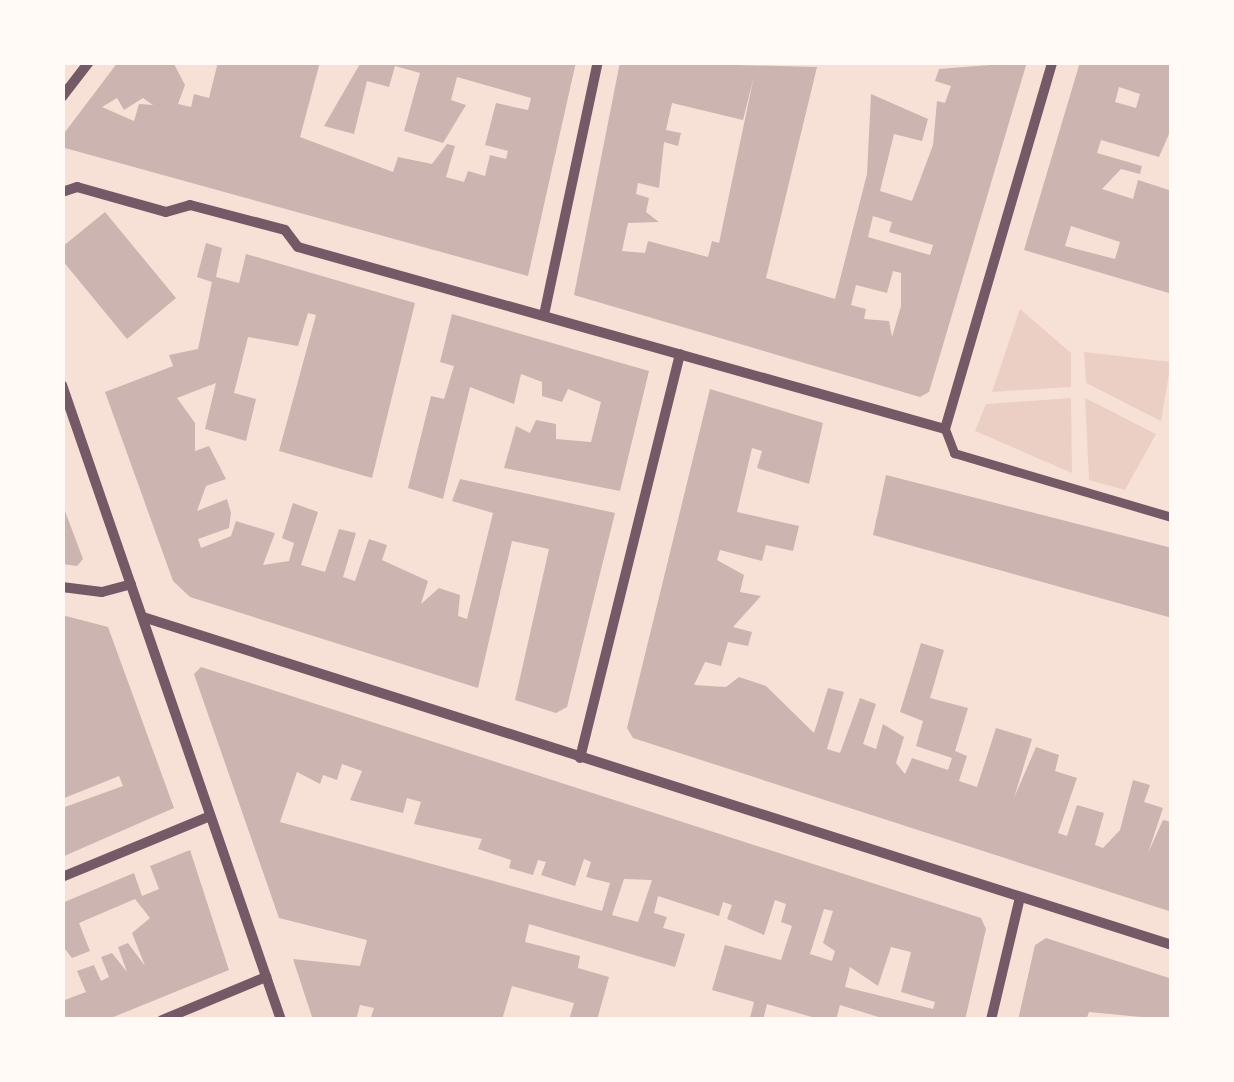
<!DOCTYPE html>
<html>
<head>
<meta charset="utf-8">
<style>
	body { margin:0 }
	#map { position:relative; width:1234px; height:1082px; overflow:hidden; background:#f7e1d7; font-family:Merriweather,serif }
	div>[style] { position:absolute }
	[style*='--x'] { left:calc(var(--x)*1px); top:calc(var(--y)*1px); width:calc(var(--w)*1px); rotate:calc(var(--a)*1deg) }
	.green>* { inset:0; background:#ebcfc5 }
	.building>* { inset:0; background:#ccb4b1 }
	.pedestrian>* { height:9px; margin:-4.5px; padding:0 4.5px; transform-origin:4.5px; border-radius:4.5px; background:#755966 }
	.minor>* { height:10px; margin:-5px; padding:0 5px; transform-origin:5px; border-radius:5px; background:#755966 }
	span { translate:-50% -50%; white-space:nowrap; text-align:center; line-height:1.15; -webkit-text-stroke:9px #fffaf5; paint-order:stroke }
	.frame { position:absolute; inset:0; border:65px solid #fffaf5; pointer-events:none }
</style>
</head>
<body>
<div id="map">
	<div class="green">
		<div style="clip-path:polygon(1020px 309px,1071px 353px,1071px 387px,992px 392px)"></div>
		<div style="clip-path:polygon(1084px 352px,1171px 362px,1161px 421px,1086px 383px)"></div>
		<div style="clip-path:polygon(1071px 398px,1072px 473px,975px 431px,986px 404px)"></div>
		<div style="clip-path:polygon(1085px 398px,1156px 434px,1125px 490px,1089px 480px)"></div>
	</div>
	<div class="building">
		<div style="clip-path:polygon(evenodd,118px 62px,173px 62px,185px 85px,178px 104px,191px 107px,194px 94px,209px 98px,218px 62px,320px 62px,300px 137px,393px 172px,398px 157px,432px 164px,447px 144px,455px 146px,446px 177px,464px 182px,468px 171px,485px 176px,490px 155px,506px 159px,508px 151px,485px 145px,496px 103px,528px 110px,531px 98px,457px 77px,451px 100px,466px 105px,443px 143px,404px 131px,420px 73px,395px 66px,389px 87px,367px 81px,354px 134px,324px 126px,361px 62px,576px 62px,528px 276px,65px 148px,62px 136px,118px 62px,117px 98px,124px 110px,143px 98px,153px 105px,139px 104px,134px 121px,102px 107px,117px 98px)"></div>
		<div style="clip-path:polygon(evenodd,620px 62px,817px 67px,766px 278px,835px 299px,867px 174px,871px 94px,928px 119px,922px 141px,894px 134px,880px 191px,912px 201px,933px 145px,937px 101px,945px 103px,951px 86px,935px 81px,939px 69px,1027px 62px,929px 392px,920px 397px,574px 295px,620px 62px,754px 76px,719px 243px,712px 241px,708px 257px,648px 241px,645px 253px,622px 251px,628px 223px,659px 222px,646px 212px,649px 198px,636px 194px,638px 183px,659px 188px,664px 142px,678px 146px,681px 133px,666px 130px,672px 103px,743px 120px,754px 76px,620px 62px,873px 216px,892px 222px,889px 232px,933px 245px,930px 255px,868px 237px,873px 216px,620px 62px,893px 271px,901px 273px,901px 306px,892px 337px,889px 321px,864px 319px,866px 309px,851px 305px,856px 285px,887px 293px,893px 271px)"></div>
		<div style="clip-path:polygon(evenodd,1080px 62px,1172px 62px,1172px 127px,1159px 157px,1101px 140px,1097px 153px,1142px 166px,1140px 174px,1121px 169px,1102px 189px,1133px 199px,1138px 180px,1169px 190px,1172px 294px,1024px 250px,1080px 62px,1119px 87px,1140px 94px,1136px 108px,1115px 102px,1119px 87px,1080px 62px,1071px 226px,1120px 242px,1115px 259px,1065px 246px,1071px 226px)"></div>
		<div style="clip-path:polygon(105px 212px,176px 298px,127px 339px,62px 260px,62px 247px)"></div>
		<div style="clip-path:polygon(206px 243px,222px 248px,216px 277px,239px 283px,246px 254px,415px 303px,372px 478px,279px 451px,316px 315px,308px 313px,298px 346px,248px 337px,234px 393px,256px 399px,246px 441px,205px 429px,216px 383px,177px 398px,195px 423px,195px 451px,209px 446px,226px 479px,206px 486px,197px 511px,227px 499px,231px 513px,229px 528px,198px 539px,201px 548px,231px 536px,236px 521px,275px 533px,263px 565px,289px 561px,294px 543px,282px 538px,293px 503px,318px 512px,301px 565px,325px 572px,339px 529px,356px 533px,343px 577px,355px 581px,369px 539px,387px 545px,382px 560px,428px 581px,421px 604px,439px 588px,460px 595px,458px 616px,467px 619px,493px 513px,452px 501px,460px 479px,615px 513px,567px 707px,556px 713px,515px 700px,549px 549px,512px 541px,478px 688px,190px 597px,173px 581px,105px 392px,173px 366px,169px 355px,198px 349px,212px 282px,197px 277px)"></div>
		<div style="clip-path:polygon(452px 314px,649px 371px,620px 491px,504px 468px,516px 426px,530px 433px,536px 420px,556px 424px,556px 439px,591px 442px,601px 402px,568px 389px,562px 402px,542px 396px,542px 382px,521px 374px,514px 404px,470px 387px,443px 499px,408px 488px,431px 396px,444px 399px,454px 366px,440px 362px)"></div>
		<div style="clip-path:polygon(710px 389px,823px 423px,809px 484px,757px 468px,762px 451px,752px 448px,737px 512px,799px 526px,793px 551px,766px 545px,762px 561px,720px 550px,717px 560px,744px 575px,740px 592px,761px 596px,733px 627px,752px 632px,748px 646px,728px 642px,721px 666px,705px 662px,694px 685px,726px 687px,739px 677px,766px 686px,814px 733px,828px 688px,844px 692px,827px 749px,840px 753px,860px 698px,876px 704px,863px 744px,876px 749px,883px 724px,904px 737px,896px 763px,905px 774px,912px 758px,948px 770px,952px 758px,916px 746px,923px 721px,900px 712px,921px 643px,944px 650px,930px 698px,968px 708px,955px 751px,967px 756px,959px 781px,977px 787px,996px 728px,1032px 739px,1014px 798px,1036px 747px,1059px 755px,1055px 771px,1077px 778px,1058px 833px,1067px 836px,1077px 805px,1104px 813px,1095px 845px,1103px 848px,1120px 830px,1133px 780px,1150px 785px,1144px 802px,1163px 808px,1148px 853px,1163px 820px,1172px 822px,1172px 912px,633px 738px,627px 728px)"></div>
		<div style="clip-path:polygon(886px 475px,1172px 548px,1172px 618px,873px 535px)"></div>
		<div style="clip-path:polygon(62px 503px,83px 559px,77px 566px,62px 564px)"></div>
		<div style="clip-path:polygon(62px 615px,108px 627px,174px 808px,62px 857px,62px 808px,123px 786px,119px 776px,62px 799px)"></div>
		<div style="clip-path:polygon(evenodd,201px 667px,981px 918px,986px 929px,965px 1020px,888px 1020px,840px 1005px,836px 1020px,822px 1020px,767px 1004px,763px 1020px,750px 1018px,754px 1002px,712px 990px,725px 945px,781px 960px,792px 926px,781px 922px,786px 904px,775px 900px,764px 935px,727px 919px,732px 905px,723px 902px,719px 916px,658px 896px,654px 913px,667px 917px,663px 928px,685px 934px,675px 967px,529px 924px,525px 942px,580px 956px,578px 968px,609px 977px,597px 1020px,569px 1020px,574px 1003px,512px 986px,502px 1020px,370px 1020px,374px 1008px,360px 1005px,356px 1020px,313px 1020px,293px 959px,360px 966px,367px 940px,279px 918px,194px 674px,201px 667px,342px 764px,362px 771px,350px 800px,403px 813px,407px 798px,421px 802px,414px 824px,482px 839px,478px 849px,511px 860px,509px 868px,533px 875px,538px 860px,546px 862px,541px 875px,575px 886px,584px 859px,591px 862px,586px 877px,610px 883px,602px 911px,280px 822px,297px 772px,320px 784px,323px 775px,337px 780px,342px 764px,201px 667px,624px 879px,652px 880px,638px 922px,612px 915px,624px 879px,201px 667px,824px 909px,833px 911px,823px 943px,835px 951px,832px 961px,810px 954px,824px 909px,201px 667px,891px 947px,911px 952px,901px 992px,935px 1002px,933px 1009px,845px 987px,850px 967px,878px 986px,891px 947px)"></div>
		<div style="clip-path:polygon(190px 850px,229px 970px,106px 1020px,62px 1020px,62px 1001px,86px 992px,77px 971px,94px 965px,101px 981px,109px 977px,101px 957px,112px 953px,127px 972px,118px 947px,128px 943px,145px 966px,132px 933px,150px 918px,135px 899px,79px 923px,90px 951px,72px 958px,62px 945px,62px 903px,134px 873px,142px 896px,159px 889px,150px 866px)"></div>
		<div style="clip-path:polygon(1046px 938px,1172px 979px,1172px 1020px,1089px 1012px,1086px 1020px,1018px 1020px,1035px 945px)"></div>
	</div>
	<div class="pedestrian">
		<div style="--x:945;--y:429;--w:26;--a:69"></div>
		<div style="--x:954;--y:453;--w:227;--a:16.4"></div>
	</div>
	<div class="minor">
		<div style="--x:62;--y:97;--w:44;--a:-52.4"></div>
		<div style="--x:62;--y:192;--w:16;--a:-18"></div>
		<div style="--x:77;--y:187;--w:92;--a:15.7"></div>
		<div style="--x:166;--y:212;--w:25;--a:-16"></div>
		<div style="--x:190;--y:205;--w:98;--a:14.7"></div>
		<div style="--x:285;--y:230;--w:21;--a:53"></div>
		<div style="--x:298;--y:247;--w:672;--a:15.71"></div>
		<div style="--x:945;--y:429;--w:382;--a:-73.7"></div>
		<div style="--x:544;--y:315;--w:259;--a:-78"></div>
		<div style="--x:62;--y:385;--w:672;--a:70.97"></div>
		<div style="--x:62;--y:587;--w:40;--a:7.1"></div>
		<div style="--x:102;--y:592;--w:30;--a:-15"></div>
		<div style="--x:143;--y:617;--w:1080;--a:17.68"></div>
		<div style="--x:580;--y:758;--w:416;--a:-76.1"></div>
		<div style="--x:62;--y:877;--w:160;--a:-22.4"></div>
		<div style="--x:162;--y:1020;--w:113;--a:-22.5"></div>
		<div style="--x:991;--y:1020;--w:126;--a:-76.7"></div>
	</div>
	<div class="frame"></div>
</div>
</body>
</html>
